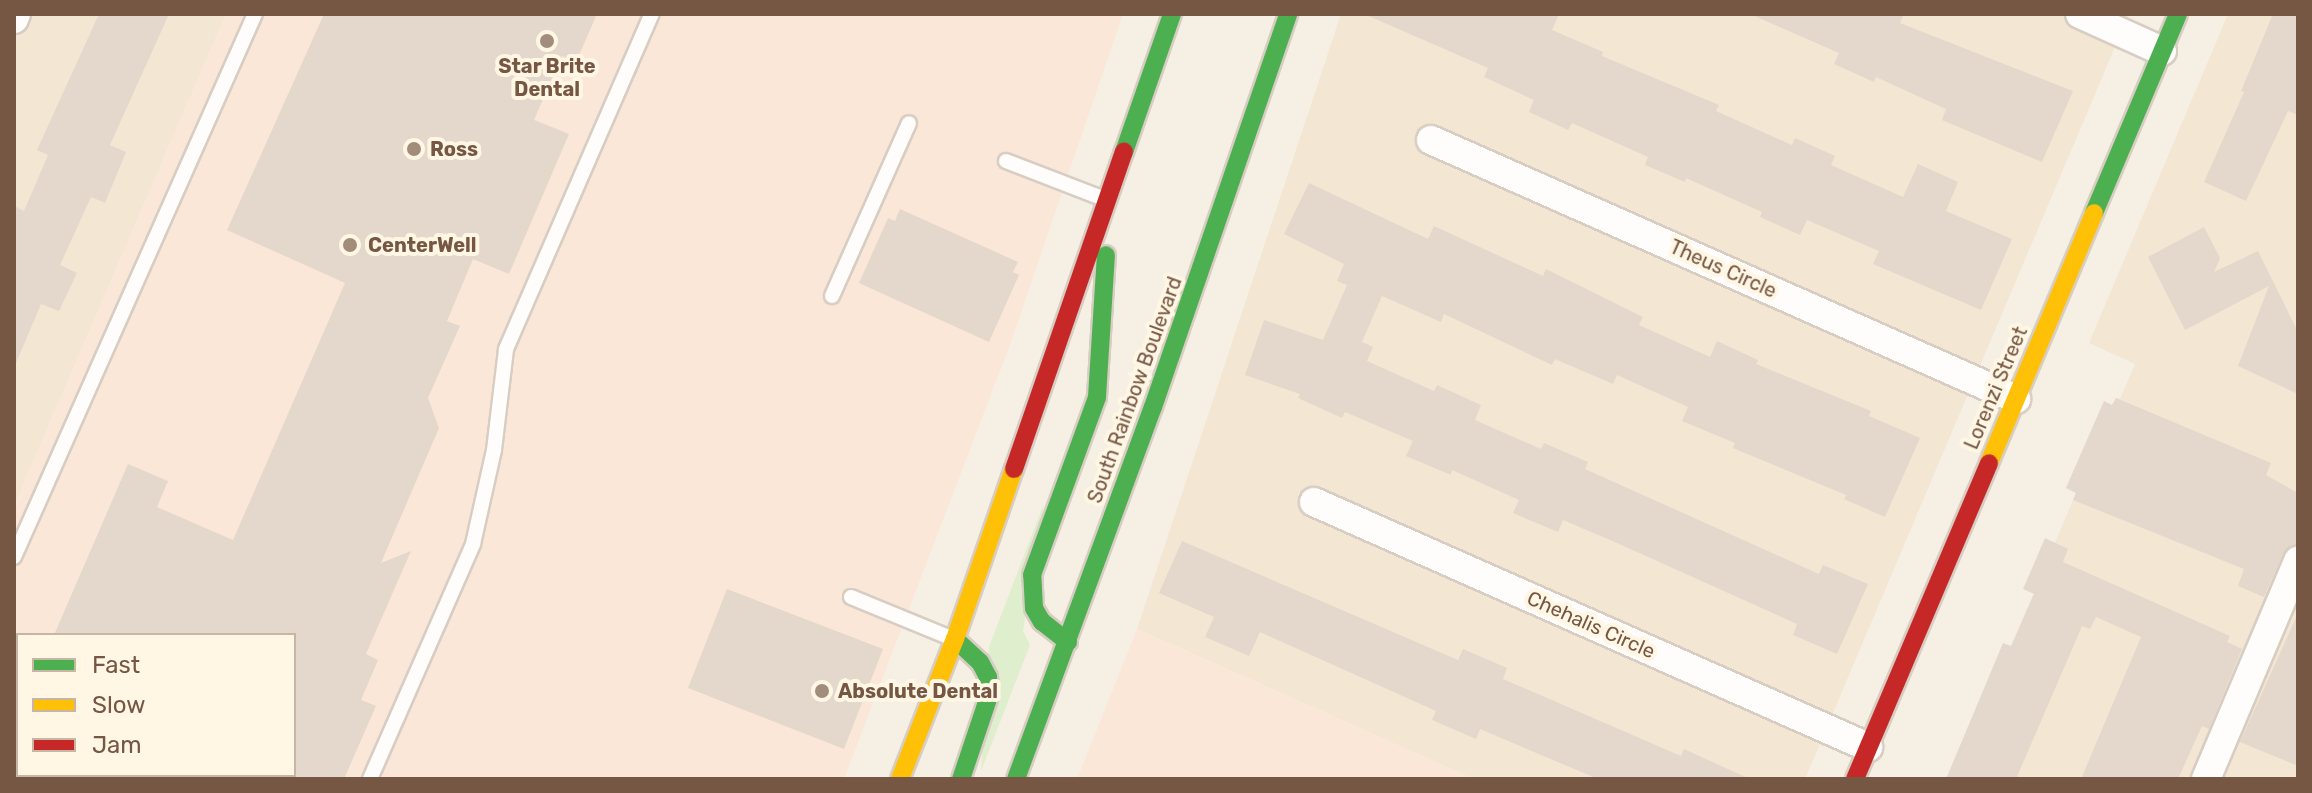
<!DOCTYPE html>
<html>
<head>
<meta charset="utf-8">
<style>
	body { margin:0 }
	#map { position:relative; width:2312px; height:793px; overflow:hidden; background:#f6f0e4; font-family:Rubik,sans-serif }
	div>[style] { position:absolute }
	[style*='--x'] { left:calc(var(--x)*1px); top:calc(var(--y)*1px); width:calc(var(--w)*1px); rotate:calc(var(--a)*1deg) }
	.residential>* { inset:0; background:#f3e6d3 }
	.commercial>* { inset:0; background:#fbe7d8 }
	.green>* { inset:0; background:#dfeecd }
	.building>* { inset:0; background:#e3d8cb }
	.roads { filter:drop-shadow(2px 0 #d7cdc2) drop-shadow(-2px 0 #d7cdc2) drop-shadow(0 2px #d7cdc2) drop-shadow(0 -2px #d7cdc2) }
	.lane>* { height:14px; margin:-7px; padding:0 7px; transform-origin:7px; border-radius:7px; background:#fefdfb }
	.street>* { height:28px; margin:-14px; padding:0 14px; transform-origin:14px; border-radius:14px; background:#fefdfb }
	.fast>* { height:18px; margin:-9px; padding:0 9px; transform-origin:9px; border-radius:9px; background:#4caf50 }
	.slow>* { height:18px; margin:-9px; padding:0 9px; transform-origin:9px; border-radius:9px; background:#ffc107 }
	.jam>* { height:18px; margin:-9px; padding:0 9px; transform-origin:9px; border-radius:9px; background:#c62828 }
	.dots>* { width:22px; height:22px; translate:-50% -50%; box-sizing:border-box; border:4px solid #fff6e4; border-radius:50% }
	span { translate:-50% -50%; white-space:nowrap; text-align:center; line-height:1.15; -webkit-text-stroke:8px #fff6e4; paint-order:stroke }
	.poi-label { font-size:20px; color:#755744; font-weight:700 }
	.left { translate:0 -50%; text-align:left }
	.street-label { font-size:20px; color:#755744 }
	.frame { position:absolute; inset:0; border:16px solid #755744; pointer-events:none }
	.legend { position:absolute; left:16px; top:633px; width:280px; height:144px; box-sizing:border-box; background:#fff6e4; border:2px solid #c8b6a4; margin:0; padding:10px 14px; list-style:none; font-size:24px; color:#755744 }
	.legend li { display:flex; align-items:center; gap:16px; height:40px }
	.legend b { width:40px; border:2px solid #c8b6a4 }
</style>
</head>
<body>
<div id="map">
	<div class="residential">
		<div style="clip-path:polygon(14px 14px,226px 14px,14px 506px)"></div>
		<div style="clip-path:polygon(1341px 14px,2129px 14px,1805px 779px,1474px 779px,1137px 629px)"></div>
		<div style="clip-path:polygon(2228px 14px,2298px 14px,2298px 779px,1955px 779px,2076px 493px,2066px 488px,2104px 401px,2112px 405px,2116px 398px,2120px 399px,2135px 364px,2089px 343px)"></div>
	</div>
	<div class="commercial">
		<div style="clip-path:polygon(evenodd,226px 14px,1123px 14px,1010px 345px,844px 779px,14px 779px,14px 506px,226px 14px,18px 635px,294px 635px,294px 775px,18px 775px,18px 635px)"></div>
		<div style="clip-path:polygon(1137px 629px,1474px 779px,1077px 779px)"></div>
	</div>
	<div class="green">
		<div style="clip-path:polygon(1044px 503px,1023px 631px,1030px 645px,981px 771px,989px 647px)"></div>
	</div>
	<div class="building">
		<div style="clip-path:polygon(99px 14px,169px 14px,110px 145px,126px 152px,105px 203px,91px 197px,60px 265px,77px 273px,59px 311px,41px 304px,14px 368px,14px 206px,24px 211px,48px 155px,37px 150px)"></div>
		<div style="clip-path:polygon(324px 14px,597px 14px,576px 62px,562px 56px,534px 120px,569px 134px,509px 274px,473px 259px,447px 321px,460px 326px,428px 398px,439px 428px,381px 563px,411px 551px,366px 654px,378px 660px,361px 700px,376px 706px,344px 779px,294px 779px,294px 635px,54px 635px,128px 464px,168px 481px,157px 507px,233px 540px,345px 283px,227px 230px)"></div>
		<div style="clip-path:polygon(1364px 14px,1559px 14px,1552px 30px,1603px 52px,1602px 56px,1719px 105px,1716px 111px,1792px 145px,1795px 138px,1835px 156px,1831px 165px,1903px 197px,1918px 164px,1958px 182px,1946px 211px,2012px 239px,1981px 310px,1873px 264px,1879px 251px,1807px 220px,1800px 235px,1760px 217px,1762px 212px,1686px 178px,1685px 182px,1645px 165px,1648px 157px,1572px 123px,1568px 130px,1529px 112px,1534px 100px,1484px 77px,1488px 68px)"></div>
		<div style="clip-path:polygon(1750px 14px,1904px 14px,1900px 23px,2073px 91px,2042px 162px,1942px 120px,1946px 109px,1876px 77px,1874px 82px,1834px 64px,1839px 53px)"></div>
		<div style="clip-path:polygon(2273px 14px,2298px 14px,2298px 115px,2288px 111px,2246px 201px,2204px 182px,2244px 92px,2241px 91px)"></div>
		<div style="clip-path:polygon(1309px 183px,1428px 239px,1434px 226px,1543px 276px,1546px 269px,1643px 317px,1639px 325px,1710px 357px,1717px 341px,1758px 360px,1756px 364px,1871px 411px,1869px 416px,1920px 438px,1885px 517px,1844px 499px,1846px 495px,1733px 448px,1735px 443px,1682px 421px,1688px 407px,1617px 375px,1613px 384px,1555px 359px,1552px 365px,1444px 314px,1441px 322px,1382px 296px,1362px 342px,1373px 347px,1367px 361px,1434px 391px,1437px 385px,1481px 405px,1475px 420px,1541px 449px,1544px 443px,1588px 462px,1585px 469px,1819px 574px,1823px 565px,1868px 584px,1837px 654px,1793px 635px,1797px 624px,1617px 543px,1563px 520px,1558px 532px,1513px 513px,1519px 500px,1452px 470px,1451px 475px,1406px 456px,1413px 441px,1345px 412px,1342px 418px,1298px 398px,1300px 394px,1245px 375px,1264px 320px,1323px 340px,1347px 285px,1337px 281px,1344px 264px,1284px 234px)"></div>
		<div style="clip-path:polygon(900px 209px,1018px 262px,1013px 272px,1019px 275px,989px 342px,859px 283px,888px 218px,895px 221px)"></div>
		<div style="clip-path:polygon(2204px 227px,2220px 258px,2214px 272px,2258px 251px,2298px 332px,2298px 394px,2238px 366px,2269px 286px,2185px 330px,2148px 257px)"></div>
		<div style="clip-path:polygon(2116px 398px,2271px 463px,2266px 475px,2298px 493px,2298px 544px,2283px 554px,2264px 597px,2238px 586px,2244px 569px,2073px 500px,2076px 493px,2066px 488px,2104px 401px,2112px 405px)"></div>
		<div style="clip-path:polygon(2045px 538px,2068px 549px,2063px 562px,2230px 636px,2227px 642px,2242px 649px,2209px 729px,2202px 726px,2178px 779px,2081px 779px,2141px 637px,2096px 617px,2090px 629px,2082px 626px,2016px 779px,1946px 779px,2003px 643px,2011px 646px,2034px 594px,2023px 589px)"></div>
		<div style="clip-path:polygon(1182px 541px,1458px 660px,1463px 649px,1507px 668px,1503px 679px,1681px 756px,1684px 749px,1750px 779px,1598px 779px,1480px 729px,1476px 739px,1432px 720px,1436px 711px,1260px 632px,1249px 656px,1205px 637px,1214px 617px,1159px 593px)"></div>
		<div style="clip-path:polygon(727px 589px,883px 649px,844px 749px,688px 688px)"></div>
		<div style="clip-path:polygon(2298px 613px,2298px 766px,2240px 742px)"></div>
	</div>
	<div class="roads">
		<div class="lane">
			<div style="--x:1006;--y:161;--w:103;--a:21.1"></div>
			<div style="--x:832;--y:296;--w:189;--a:-66"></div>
			<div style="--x:14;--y:557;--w:594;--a:-66.07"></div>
			<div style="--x:851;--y:597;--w:108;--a:22.3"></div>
			<div style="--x:370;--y:779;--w:257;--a:-66.3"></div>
			<div style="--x:473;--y:544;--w:96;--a:-77.4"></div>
			<div style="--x:494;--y:450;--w:102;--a:-83.2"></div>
			<div style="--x:506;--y:349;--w:365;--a:-66.5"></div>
		</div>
		<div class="street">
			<div style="--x:2080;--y:14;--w:90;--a:24.3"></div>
			<div style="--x:14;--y:19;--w:5;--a:-68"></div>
			<div style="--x:1431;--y:140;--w:640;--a:23.88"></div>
			<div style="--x:1314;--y:502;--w:606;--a:23.86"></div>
			<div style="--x:2206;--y:779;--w:237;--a:-67.1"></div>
		</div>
		<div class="fast">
			<div style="--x:1124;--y:152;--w:146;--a:-70.8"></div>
			<div style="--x:2094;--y:213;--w:216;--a:-67.1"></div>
			<div style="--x:955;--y:639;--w:34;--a:43"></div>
			<div style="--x:980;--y:662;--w:17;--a:62"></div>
			<div style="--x:988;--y:677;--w:16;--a:83"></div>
			<div style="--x:990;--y:693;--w:91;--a:108.6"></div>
			<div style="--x:1068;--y:642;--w:33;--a:-142"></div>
			<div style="--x:1042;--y:622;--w:16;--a:-120"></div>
			<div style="--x:1034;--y:608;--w:33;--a:-93"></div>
			<div style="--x:1032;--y:575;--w:189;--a:-69.9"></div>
			<div style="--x:1097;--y:397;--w:142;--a:-86.4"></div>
			<div style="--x:1016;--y:779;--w:396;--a:-69.8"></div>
			<div style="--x:1153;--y:407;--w:416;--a:-71"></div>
		</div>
		<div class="slow">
			<div style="--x:1989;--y:463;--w:271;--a:-67.2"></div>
			<div style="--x:900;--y:779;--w:150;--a:-68.6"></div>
			<div style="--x:955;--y:639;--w:180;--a:-70.9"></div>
		</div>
		<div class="jam">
			<div style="--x:1014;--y:469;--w:336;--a:-70.9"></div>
			<div style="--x:1855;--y:779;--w:343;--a:-67"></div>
		</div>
	</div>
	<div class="dots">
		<div style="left:547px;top:41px;background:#a28d7c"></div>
		<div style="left:414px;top:149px;background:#a28d7c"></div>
		<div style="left:350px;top:245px;background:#a28d7c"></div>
		<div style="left:822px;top:691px;background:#a28d7c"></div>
	</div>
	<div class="poi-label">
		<span style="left:547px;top:78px">Star Brite<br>Dental</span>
		<span class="left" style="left:430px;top:149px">Ross</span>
		<span class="left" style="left:368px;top:245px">CenterWell</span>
		<span class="left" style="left:838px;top:691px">Absolute Dental</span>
	</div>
	<div class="street-label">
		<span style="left:1723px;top:269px;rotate:24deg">Theus Circle</span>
		<span style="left:1996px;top:388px;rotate:-67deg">Lorenzi Street</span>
		<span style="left:1135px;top:390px;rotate:-70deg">South Rainbow Boulevard</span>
		<span style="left:1591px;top:625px;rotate:24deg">Chehalis Circle</span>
	</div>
	<div class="frame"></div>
	<ul class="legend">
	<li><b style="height:10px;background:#4caf50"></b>Fast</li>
	<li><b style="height:10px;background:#ffc107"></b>Slow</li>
	<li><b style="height:10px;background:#c62828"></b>Jam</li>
	</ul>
</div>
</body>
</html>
